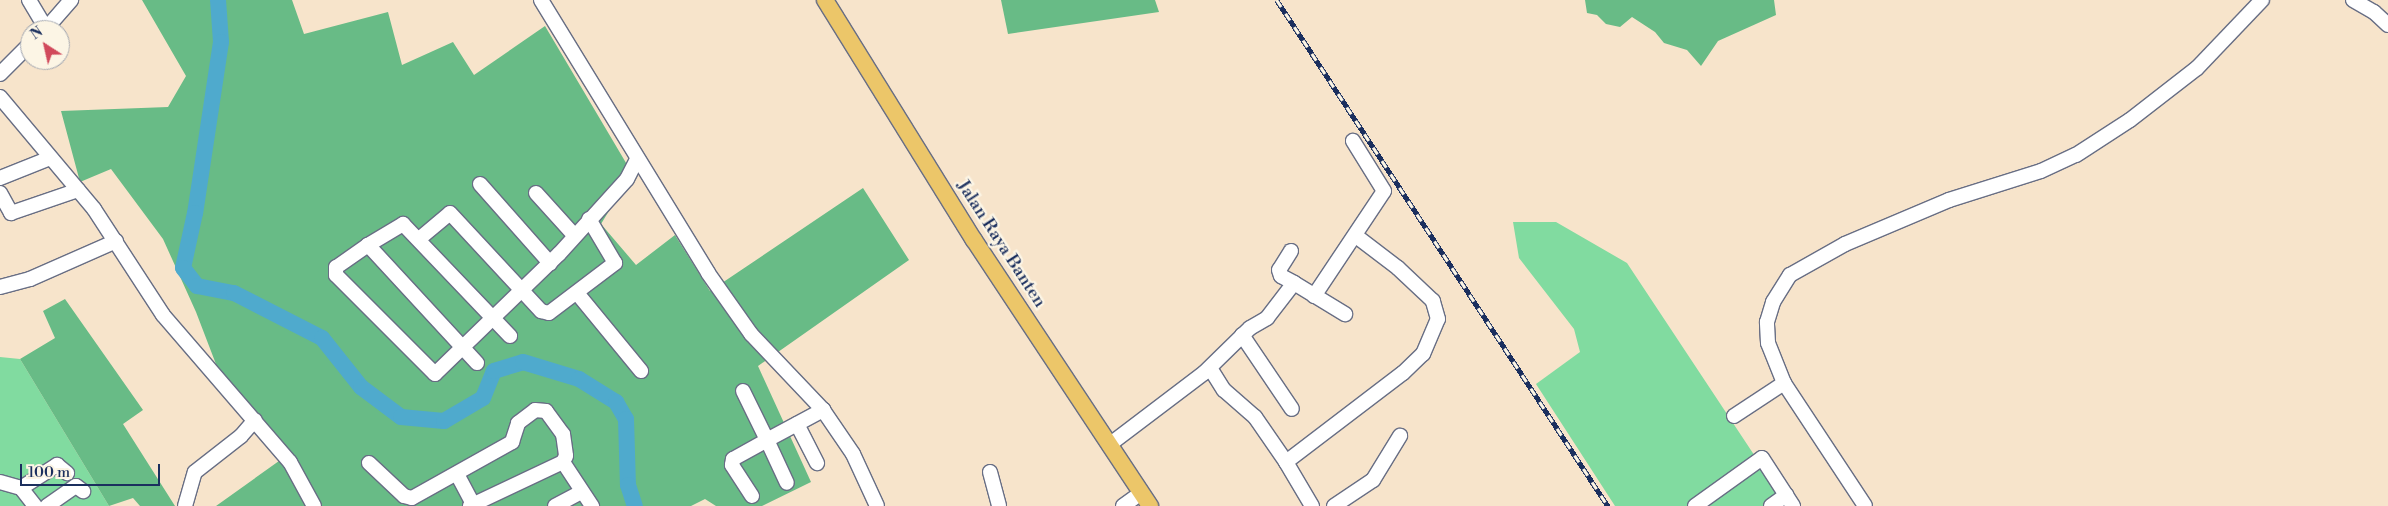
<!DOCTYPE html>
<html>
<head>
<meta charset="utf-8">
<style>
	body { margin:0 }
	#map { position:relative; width:2388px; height:506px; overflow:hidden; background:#f7e4cb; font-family:"Libre Bodoni",serif }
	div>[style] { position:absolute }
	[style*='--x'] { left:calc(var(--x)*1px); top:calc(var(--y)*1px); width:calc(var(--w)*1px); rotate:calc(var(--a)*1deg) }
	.green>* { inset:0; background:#81dba0 }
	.forest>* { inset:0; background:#68bb86 }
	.river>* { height:16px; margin:-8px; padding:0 8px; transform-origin:8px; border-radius:8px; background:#4faacd }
	.roads { filter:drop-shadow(1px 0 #686e84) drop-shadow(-1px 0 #686e84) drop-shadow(0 1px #686e84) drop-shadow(0 -1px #686e84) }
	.minor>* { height:14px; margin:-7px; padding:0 7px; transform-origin:7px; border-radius:7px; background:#fff }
	.major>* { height:16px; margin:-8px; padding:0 8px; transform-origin:8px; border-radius:8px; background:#ecc669 }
	.rail>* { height:4.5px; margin-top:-2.25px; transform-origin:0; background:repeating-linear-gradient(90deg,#fcf5e5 0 8px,#1b2f5e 0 16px); box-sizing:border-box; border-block:1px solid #1b2f5e }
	span { translate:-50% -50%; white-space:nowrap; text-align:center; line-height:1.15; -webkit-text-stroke:4.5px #fcf5e5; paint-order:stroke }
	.street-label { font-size:18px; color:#1b2f5e }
	.north { position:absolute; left:20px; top:20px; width:50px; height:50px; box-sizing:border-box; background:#fcf5e5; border:1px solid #a2a6af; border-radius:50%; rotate:325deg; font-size:14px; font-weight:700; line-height:20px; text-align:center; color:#1b2f5e }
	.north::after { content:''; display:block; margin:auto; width:18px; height:22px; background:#d1495b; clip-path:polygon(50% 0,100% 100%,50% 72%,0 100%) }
	.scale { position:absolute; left:20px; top:464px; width:140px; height:22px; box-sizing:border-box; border:2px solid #1b2f5e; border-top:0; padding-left:6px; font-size:15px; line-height:18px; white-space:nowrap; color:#1b2f5e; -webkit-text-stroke:4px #fcf5e5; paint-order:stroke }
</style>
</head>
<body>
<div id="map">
	<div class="green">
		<div style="clip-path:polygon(1513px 222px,1556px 222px,1627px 263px,1788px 506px,1615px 506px,1536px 384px,1580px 352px,1574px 329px,1519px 258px)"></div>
		<div style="clip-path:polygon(0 357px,20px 359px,109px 506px,0 506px)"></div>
	</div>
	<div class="forest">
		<div style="clip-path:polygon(142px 0,292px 0,304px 34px,388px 12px,402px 65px,453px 42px,474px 75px,545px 26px,632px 173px,601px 224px,636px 265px,675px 235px,710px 291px,863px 188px,909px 260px,758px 366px,811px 482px,762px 506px,716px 506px,705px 499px,691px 506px,216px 506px,286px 456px,219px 372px,196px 312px,163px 239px,111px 169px,80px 182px,61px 111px,168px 107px,186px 76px)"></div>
		<div style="clip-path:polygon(1001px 0,1155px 0,1159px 12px,1008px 34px)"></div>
		<div style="clip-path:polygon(1585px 0,1774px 0,1776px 15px,1718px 41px,1701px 66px,1687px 50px,1664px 43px,1655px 32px,1632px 17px,1620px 27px,1606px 24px,1597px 15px,1587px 13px)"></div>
		<div style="clip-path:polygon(65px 299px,143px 410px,123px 424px,175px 506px,140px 506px,133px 498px,109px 506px,20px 359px,55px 338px,43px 311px)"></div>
	</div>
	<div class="river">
		<div style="--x:218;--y:0;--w:42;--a:85.9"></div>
		<div style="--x:221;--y:42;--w:173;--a:98.6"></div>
		<div style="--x:195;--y:213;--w:56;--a:102.3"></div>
		<div style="--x:183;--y:268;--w:23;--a:52"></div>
		<div style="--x:197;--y:286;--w:38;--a:11"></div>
		<div style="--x:234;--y:293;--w:99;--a:27.1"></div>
		<div style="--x:322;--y:338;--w:63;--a:51.5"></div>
		<div style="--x:361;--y:387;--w:50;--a:36.9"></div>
		<div style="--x:401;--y:417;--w:43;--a:5.3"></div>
		<div style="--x:444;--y:421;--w:45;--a:-30.5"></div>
		<div style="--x:483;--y:398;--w:29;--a:-68"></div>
		<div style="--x:494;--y:371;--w:30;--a:-17"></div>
		<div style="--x:523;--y:362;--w:59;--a:16.9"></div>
		<div style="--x:579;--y:379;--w:44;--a:31.9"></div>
		<div style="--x:616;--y:402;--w:20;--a:60"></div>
		<div style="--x:626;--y:419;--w:66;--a:88.3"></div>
		<div style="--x:628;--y:485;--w:22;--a:72"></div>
	</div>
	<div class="roads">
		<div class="minor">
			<div style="--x:29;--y:0;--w:33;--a:59"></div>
			<div style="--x:541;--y:0;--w:320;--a:58.5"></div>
			<div style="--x:708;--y:273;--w:75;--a:54.8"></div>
			<div style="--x:751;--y:334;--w:105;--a:46.5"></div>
			<div style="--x:823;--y:410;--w:53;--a:55.7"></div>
			<div style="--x:853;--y:454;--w:57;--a:65.2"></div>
			<div style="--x:2353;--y:0;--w:24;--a:30"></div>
			<div style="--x:2374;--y:12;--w:19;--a:43"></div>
			<div style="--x:45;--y:30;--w:40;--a:-49"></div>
			<div style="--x:0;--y:74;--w:42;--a:-45"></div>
			<div style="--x:0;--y:97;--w:146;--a:50"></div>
			<div style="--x:94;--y:209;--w:126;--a:56.9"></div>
			<div style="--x:163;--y:315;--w:194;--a:49.2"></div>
			<div style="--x:290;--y:462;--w:50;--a:61.4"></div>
			<div style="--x:0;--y:178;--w:54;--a:-21.8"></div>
			<div style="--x:480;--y:184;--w:106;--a:48.5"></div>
			<div style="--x:0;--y:193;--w:23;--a:61"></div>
			<div style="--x:11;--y:213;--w:71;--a:-18.9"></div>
			<div style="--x:536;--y:193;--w:57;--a:47.9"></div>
			<div style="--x:419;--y:239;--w:40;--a:-40"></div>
			<div style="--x:450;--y:213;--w:134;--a:47.1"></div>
			<div style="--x:541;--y:311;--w:8;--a:14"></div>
			<div style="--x:549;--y:313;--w:83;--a:-37.1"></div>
			<div style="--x:615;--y:263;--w:51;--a:-120.6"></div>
			<div style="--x:368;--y:245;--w:39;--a:145"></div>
			<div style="--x:336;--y:267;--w:8;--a:90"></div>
			<div style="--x:336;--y:275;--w:140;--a:45"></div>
			<div style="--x:435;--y:374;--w:173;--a:-44.1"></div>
			<div style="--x:559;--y:254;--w:101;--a:-47.8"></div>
			<div style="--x:627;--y:179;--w:22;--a:-63"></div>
			<div style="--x:1291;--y:251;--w:22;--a:122"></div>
			<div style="--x:1279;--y:270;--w:6;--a:72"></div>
			<div style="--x:1281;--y:276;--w:15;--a:28"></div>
			<div style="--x:0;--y:287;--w:31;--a:-15"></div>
			<div style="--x:30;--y:279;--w:94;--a:-23.8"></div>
			<div style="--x:577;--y:293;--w:101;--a:50.6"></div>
			<div style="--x:1314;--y:296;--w:126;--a:-56.3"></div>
			<div style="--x:1384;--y:191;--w:59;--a:-121.8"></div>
			<div style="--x:1242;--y:335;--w:89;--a:56"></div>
			<div style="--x:477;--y:363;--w:161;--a:-132.7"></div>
			<div style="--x:368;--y:245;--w:41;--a:-31"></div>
			<div style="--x:403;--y:224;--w:155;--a:46.3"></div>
			<div style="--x:1210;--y:368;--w:26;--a:58"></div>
			<div style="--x:1224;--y:390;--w:41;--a:41.1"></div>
			<div style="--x:1255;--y:417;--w:55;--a:55.4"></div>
			<div style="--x:1784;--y:383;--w:43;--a:-111.8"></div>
			<div style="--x:1768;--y:343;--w:21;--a:-93"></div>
			<div style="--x:1767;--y:322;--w:21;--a:-73"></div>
			<div style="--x:1773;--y:302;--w:32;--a:-58"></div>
			<div style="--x:1790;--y:275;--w:63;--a:-29.4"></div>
			<div style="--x:1845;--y:244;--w:113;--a:-22.9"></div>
			<div style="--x:1949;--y:200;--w:96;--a:-17.5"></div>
			<div style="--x:2041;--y:171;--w:38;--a:-25"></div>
			<div style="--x:2076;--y:155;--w:64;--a:-32.9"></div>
			<div style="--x:2130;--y:120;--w:85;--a:-37.8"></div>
			<div style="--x:2197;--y:68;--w:94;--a:-46.3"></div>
			<div style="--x:743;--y:391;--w:55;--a:63.9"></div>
			<div style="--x:767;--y:440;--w:64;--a:-28.2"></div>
			<div style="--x:1734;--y:416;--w:60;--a:-33.4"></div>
			<div style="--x:1784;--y:383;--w:147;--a:56.6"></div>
			<div style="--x:797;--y:424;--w:44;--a:62.9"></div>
			<div style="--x:1109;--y:445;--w:119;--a:-37.2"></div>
			<div style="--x:1204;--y:373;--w:64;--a:-44.4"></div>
			<div style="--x:1250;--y:328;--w:20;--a:-30"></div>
			<div style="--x:1267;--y:318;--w:44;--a:-52.4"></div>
			<div style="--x:1294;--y:283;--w:60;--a:31.3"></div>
			<div style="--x:563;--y:462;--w:53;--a:56.6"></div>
			<div style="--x:369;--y:463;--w:48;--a:43.3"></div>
			<div style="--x:404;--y:496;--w:8;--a:14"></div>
			<div style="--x:412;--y:498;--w:115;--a:-29.2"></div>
			<div style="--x:512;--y:442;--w:20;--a:-72"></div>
			<div style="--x:518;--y:423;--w:21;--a:-37"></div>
			<div style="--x:535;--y:410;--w:11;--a:5"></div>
			<div style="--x:546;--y:411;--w:29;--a:54"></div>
			<div style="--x:563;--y:434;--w:22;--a:82"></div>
			<div style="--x:566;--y:456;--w:7;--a:117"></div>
			<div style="--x:563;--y:462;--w:103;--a:154.7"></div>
			<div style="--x:990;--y:472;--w:35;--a:75"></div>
			<div style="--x:457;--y:474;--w:34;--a:62"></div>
			<div style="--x:0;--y:482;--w:22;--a:16"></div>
			<div style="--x:21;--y:488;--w:23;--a:52"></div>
			<div style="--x:21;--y:488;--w:43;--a:-32.6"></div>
			<div style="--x:57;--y:465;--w:13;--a:39"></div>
			<div style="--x:752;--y:496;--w:37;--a:-123"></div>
			<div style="--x:732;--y:465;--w:6;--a:-81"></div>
			<div style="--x:733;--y:459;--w:39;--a:-29"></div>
			<div style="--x:767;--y:440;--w:47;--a:65.1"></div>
			<div style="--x:47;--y:506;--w:35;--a:-35"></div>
			<div style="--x:76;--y:486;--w:9;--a:36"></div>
			<div style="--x:185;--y:506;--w:35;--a:-74"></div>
			<div style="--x:195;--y:472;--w:58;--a:-38"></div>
			<div style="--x:241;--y:436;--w:21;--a:-49"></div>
			<div style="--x:555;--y:506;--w:30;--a:-28"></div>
			<div style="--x:1123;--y:506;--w:22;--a:-36"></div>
			<div style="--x:1312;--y:506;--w:51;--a:-120.6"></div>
			<div style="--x:1286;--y:462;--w:147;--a:-37.3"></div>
			<div style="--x:1403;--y:373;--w:28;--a:-44"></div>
			<div style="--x:1423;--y:354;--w:38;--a:-67"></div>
			<div style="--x:1438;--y:319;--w:19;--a:-106"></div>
			<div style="--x:1433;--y:301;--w:48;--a:-136.7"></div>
			<div style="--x:1398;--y:268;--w:53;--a:-142.7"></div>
			<div style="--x:1334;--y:506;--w:47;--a:-33.7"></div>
			<div style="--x:1373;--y:480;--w:52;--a:-58.5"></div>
			<div style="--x:1695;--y:506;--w:82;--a:-35.6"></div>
			<div style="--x:1762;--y:458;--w:57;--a:57.1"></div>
			<div style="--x:1771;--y:506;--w:19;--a:-36"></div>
		</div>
		<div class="major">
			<div style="--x:825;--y:0;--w:282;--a:58.2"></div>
			<div style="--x:974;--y:240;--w:319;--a:56.5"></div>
		</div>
	</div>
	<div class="rail">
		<div style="--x:1277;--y:0;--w:605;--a:56.81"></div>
	</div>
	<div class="street-label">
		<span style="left:1001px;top:244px;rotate:57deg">Jalan Raya Banten</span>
	</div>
	<div class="north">N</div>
	<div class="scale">100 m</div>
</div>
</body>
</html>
